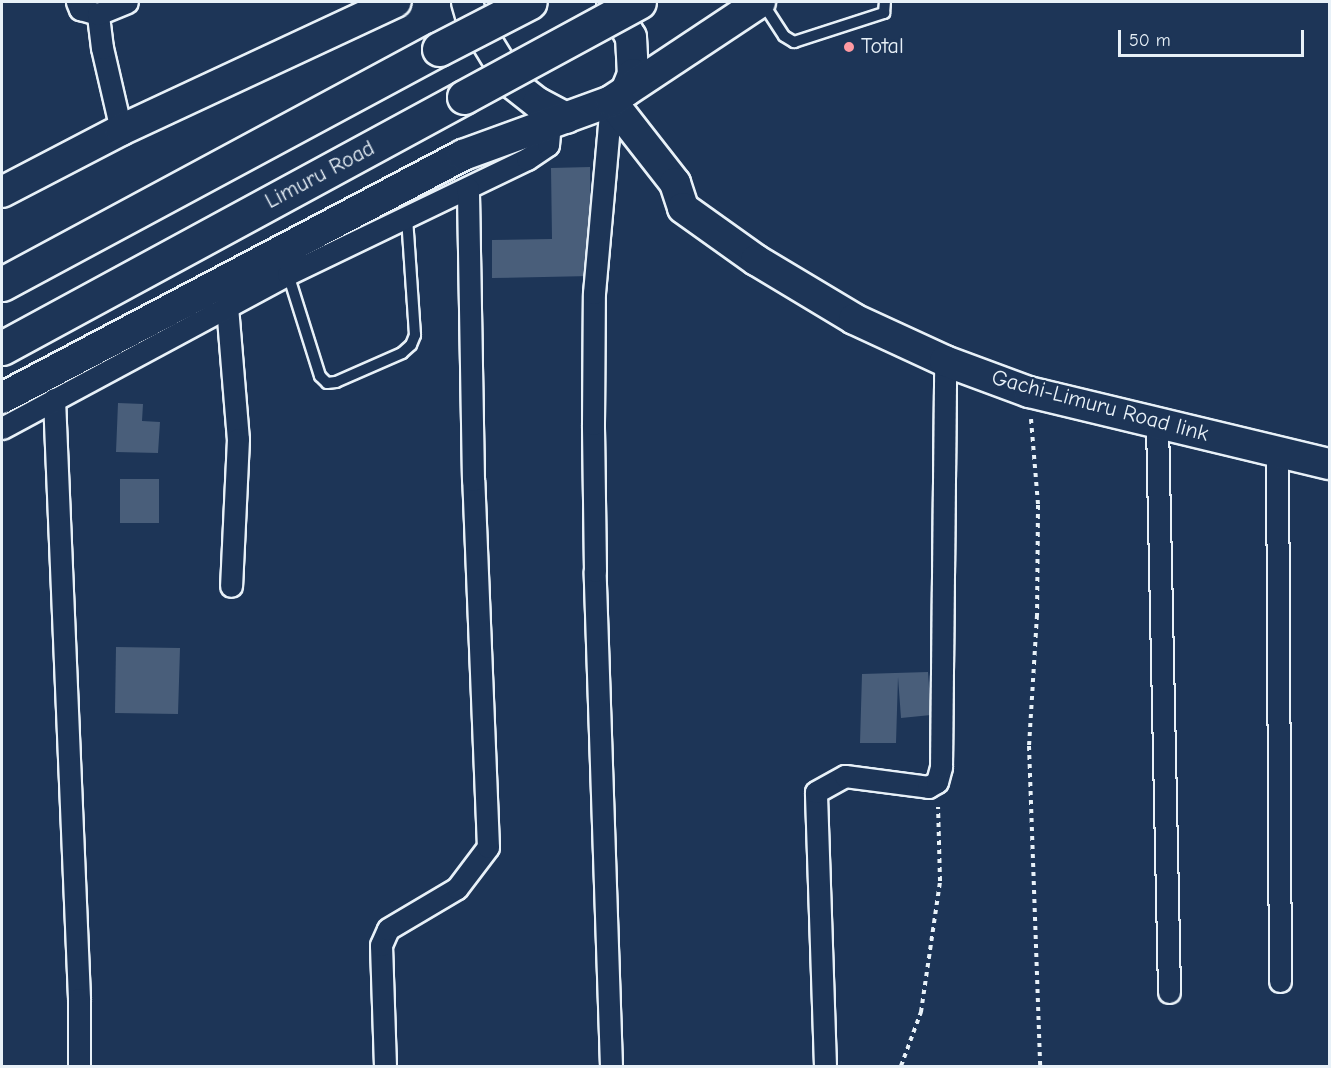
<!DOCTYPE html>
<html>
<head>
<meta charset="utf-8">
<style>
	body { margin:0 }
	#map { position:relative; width:1331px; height:1068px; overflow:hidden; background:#1d3557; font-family:"Comic Neue",sans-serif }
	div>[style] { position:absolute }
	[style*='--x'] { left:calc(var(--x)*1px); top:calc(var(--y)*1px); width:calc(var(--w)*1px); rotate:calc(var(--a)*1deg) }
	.building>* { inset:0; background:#495e7a }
	.path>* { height:4px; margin-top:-2px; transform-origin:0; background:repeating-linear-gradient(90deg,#e8f1f8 0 4.5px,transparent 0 9px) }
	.roads { filter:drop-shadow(2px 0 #e8f1f8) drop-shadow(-2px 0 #e8f1f8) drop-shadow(0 2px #e8f1f8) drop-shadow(0 -2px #e8f1f8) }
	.lane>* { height:10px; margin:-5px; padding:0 5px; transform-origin:5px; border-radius:5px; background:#1d3557 }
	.street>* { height:21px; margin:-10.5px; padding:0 10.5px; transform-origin:10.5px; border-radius:10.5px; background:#1d3557 }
	.secondary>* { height:30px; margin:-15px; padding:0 15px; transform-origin:15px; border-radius:15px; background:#1d3557 }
	.highway>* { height:33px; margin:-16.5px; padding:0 16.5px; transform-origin:16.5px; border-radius:16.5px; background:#1d3557 }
	.bridges { filter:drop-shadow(2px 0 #e8f1f8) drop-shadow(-2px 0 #e8f1f8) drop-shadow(0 2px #e8f1f8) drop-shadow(0 -2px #e8f1f8) }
	.highway-bridge>* { height:33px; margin:-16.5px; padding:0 16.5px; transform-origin:16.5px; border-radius:16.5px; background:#1d3557 }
	.dots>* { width:16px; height:16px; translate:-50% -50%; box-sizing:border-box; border:3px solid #1d3557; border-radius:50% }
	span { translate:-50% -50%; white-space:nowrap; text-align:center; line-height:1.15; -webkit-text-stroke:4.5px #1d3557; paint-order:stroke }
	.poi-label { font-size:22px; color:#e8f1f8 }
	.left { translate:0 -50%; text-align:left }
	.street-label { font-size:22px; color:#e8f1f8 }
	.frame { position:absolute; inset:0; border:3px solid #e8f1f8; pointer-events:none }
	.scale { position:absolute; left:1118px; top:30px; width:186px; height:27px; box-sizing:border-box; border:3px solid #e8f1f8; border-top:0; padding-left:8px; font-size:18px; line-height:21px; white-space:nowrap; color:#e8f1f8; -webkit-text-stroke:4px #1d3557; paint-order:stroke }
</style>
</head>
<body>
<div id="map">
	<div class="building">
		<div style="clip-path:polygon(590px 167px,591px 276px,492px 278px,492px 240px,552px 239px,551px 168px)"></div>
		<div style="clip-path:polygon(118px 403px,143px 404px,142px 421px,160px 422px,158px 453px,116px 452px)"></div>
		<div style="clip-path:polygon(120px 479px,159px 479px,159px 523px,120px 523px)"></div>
		<div style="clip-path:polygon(116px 647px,180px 648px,178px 714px,115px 713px)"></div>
		<div style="clip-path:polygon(928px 672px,931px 715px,901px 718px,898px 677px,896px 743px,860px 743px,862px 674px)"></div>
	</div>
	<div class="path">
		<div style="--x:1031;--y:419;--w:86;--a:85.3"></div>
		<div style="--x:1038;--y:505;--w:110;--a:90.5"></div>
		<div style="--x:1037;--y:615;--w:131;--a:93.5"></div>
		<div style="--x:1029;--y:746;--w:320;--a:88"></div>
		<div style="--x:901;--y:1066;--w:58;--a:-69.7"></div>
		<div style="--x:921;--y:1012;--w:132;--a:-81.7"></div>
		<div style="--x:940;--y:881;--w:74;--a:-91.5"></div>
	</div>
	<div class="roads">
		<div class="lane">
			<div style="--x:762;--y:2;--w:40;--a:57.1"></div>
			<div style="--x:784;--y:36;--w:12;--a:31"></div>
			<div style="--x:794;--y:42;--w:95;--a:-17.9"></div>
			<div style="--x:884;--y:13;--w:11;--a:-85"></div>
			<div style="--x:288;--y:274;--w:107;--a:72.6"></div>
			<div style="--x:320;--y:376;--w:10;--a:45"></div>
			<div style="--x:327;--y:383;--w:9;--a:-6"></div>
			<div style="--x:336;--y:382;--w:72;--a:-23.7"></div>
			<div style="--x:402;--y:353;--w:12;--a:-42"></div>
			<div style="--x:411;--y:345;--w:11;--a:-68"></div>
			<div style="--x:415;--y:335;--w:117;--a:-93.9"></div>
		</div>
		<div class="street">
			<div style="--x:77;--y:2;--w:8;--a:67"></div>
			<div style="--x:80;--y:9;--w:19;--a:16"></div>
			<div style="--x:121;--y:130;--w:84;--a:-103"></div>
			<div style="--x:102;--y:48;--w:34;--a:-97"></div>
			<div style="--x:98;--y:14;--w:31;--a:-22"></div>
			<div style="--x:227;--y:306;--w:133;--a:85.3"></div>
			<div style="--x:238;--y:439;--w:147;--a:92.7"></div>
			<div style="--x:54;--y:399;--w:601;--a:87.61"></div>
			<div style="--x:79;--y:999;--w:67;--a:90"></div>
			<div style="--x:1157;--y:423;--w:569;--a:88.79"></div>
			<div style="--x:2;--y:428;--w:325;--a:-28.3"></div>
			<div style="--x:288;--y:274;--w:265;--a:-25.7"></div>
			<div style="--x:527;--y:159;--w:25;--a:-34"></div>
			<div style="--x:548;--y:145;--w:22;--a:-85"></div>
			<div style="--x:1277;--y:452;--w:529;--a:89.68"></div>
			<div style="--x:385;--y:1066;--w:121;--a:-91.9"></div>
			<div style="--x:381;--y:945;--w:17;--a:-66"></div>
			<div style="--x:388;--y:929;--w:80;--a:-30.7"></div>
			<div style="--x:457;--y:888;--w:51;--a:-52.9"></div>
			<div style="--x:488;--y:847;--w:367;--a:-92.3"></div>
			<div style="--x:473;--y:480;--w:292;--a:-91"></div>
			<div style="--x:611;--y:1066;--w:495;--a:-91.9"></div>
			<div style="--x:595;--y:571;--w:147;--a:-90.8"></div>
			<div style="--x:593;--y:424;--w:131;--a:-89.6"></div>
			<div style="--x:594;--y:293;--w:193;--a:-84.9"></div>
			<div style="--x:825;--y:1066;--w:274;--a:-91.9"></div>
			<div style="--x:816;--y:792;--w:33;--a:-29"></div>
			<div style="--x:845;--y:776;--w:84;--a:7.5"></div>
			<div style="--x:928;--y:787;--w:10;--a:-29"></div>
			<div style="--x:937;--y:782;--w:16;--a:-75"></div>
			<div style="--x:941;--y:767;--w:406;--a:-89.4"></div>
		</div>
		<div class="secondary">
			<div style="--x:467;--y:2;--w:15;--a:74"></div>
			<div style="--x:471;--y:16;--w:79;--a:58.5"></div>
			<div style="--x:512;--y:83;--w:33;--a:38"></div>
			<div style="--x:538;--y:103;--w:32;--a:28"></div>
			<div style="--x:612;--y:2;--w:40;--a:62"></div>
			<div style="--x:631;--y:37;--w:37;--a:87"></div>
			<div style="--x:633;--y:74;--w:18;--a:112"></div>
			<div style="--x:611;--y:101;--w:104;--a:52"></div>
			<div style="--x:675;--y:183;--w:26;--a:72"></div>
			<div style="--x:683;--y:208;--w:90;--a:35.5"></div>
			<div style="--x:756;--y:260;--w:114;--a:31"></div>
			<div style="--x:854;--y:319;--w:100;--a:24.8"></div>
			<div style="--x:945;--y:361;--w:90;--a:20.3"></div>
			<div style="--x:1029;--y:392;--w:309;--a:13.5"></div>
			<div style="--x:2;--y:192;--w:134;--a:-27.5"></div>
			<div style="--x:121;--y:130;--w:303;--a:-25"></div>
			<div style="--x:2;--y:398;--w:521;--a:-27.79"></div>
			<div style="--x:463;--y:155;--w:158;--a:-20"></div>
			<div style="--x:611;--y:101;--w:179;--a:-33.6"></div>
		</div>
		<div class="highway">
			<div style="--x:2;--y:284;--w:496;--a:-28.3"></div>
			<div style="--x:2;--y:348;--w:526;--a:-28.51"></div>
		</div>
	</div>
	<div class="bridges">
		<div class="highway-bridge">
			<div style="--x:439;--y:49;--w:102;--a:-27.3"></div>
			<div style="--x:464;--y:97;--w:199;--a:-28.5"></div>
		</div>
	</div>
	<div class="dots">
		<div style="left:849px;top:47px;background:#ff9aa2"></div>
	</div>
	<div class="poi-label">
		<span class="left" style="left:861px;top:47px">Total</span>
	</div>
	<div class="street-label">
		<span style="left:320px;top:175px;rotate:-28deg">Limuru Road</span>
		<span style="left:1100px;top:406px;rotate:15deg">Gachi-Limuru Road link</span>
	</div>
	<div class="frame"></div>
	<div class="scale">50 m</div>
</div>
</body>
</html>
